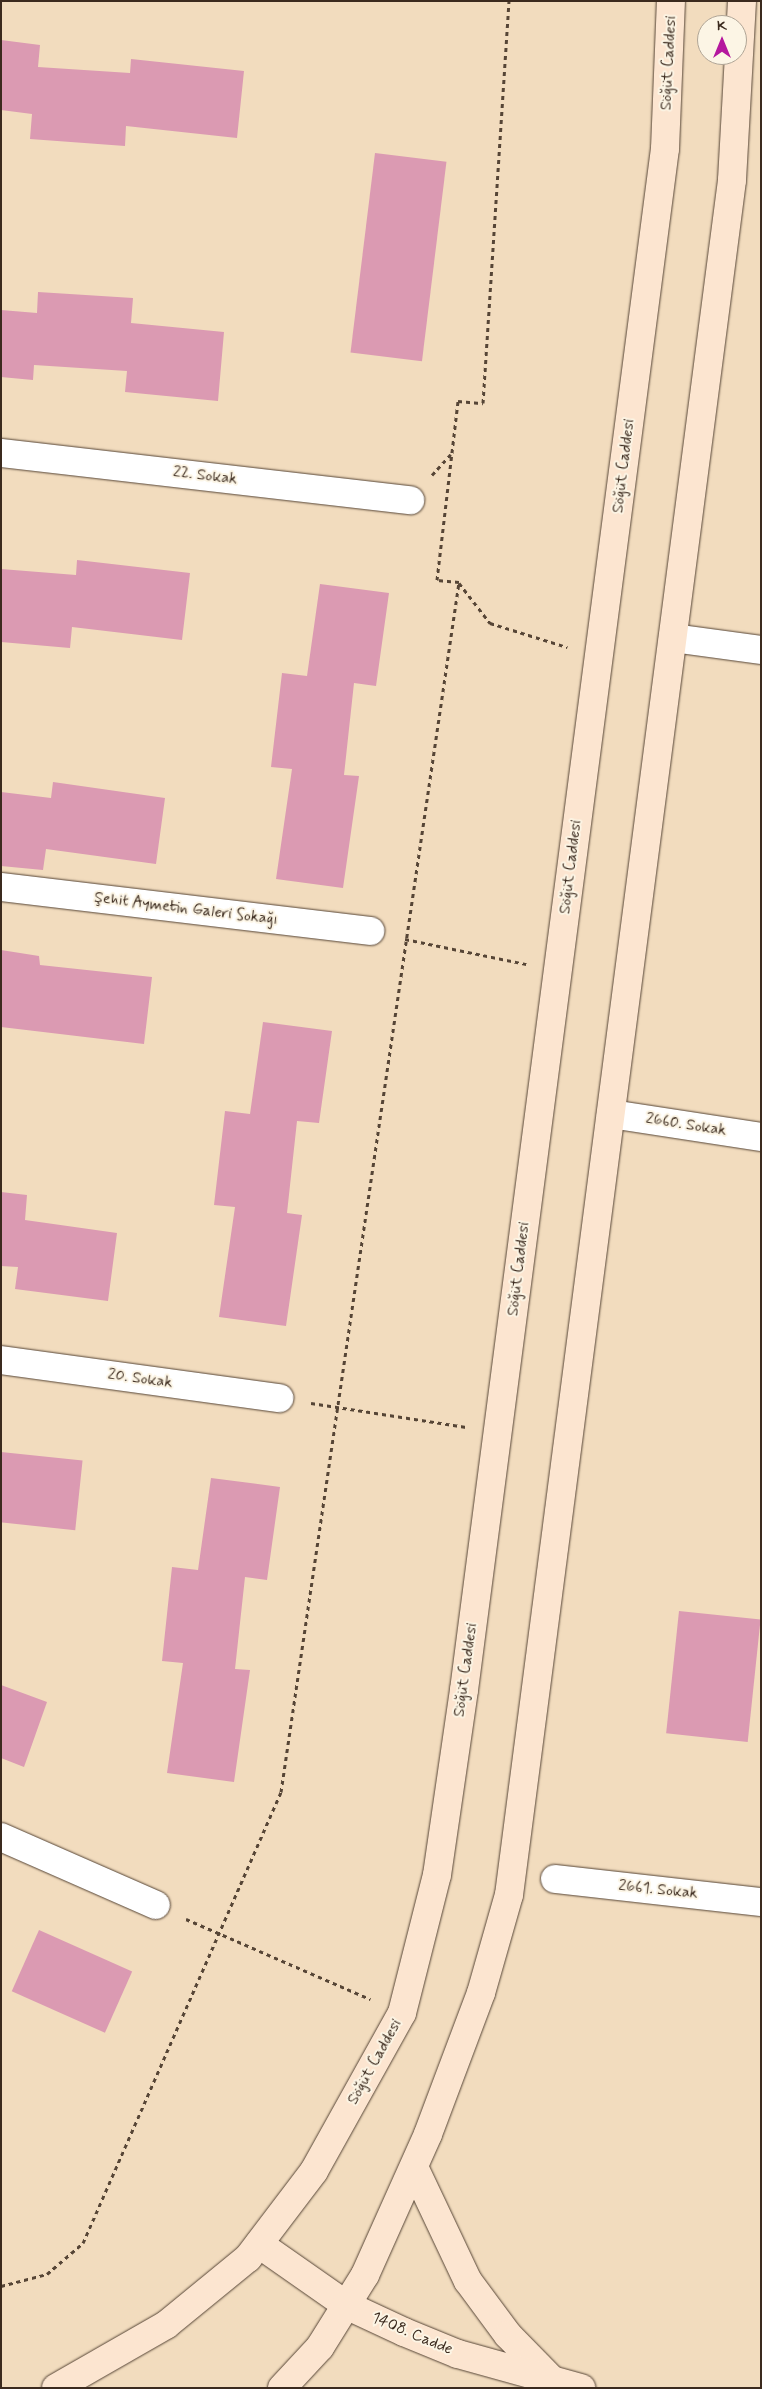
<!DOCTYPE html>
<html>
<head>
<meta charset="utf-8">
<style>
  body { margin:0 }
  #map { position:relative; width:762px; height:2389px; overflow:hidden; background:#f2dcbe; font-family:Mynerve,sans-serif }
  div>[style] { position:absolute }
  .building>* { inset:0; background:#db9ab2; transform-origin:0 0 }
  .path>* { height:3px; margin-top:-1.5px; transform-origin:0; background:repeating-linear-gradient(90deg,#564536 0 4px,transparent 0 8px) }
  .roads { filter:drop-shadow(0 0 1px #564536) drop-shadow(0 0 1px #564536) }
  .street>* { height:28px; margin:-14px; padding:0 14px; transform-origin:14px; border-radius:14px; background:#fff }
  .secondary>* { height:28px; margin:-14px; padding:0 14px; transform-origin:14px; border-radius:14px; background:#fce5d0 }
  span { translate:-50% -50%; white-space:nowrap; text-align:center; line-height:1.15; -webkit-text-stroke:4px #fcf5e5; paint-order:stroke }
  .street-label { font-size:16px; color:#3b2a1e }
  .frame { position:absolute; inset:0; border:2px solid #3b2a1e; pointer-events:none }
  .north { position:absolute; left:697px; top:15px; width:50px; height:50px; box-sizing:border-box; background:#fcf5e5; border:1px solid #afa495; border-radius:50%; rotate:0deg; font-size:14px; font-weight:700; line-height:20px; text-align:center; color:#3b2a1e }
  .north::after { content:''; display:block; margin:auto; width:18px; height:22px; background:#b5179e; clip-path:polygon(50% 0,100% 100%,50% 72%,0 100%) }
</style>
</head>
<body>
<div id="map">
  <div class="building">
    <div style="clip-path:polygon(1px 40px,40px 45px,38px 67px,130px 73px,131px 59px,244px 71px,237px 138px,126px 126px,125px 146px,30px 139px,32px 114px,1px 110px)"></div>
    <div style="left:375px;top:153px;width:72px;height:201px;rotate:7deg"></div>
    <div style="clip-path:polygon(38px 292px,133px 298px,131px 323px,224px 332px,218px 401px,125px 392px,127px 371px,34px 365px,33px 380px,1px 377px,1px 310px,37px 313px)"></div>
    <div style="clip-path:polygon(77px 560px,190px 573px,182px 640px,72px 627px,70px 648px,1px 642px,1px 569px,76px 575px)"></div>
    <div style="clip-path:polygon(320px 584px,389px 593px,376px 686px,354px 683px,344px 775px,359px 776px,343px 888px,276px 879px,292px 769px,271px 767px,282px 673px,307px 676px)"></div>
    <div style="clip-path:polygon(53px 782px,165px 798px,156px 864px,46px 849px,43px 870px,1px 866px,1px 792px,51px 798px)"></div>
    <div style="clip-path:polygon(1px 950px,39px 956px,40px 965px,152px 977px,144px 1044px,1px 1027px)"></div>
    <div style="clip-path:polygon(263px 1022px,332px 1031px,319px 1123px,297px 1121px,287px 1213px,302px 1215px,286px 1326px,219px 1317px,235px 1207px,214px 1205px,225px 1111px,250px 1114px)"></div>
    <div style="clip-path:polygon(1px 1192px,27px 1195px,25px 1220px,117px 1233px,108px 1301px,15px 1289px,18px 1267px,1px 1266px)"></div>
    <div style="left:1px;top:1452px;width:82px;height:70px;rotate:6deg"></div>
    <div style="clip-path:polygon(211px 1478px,280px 1487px,267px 1580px,245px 1577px,235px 1669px,250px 1670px,234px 1782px,167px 1773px,183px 1663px,162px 1661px,172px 1567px,198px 1570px)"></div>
    <div style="left:679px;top:1611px;width:82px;height:123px;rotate:6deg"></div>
    <div style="clip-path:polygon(1px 1685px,47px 1702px,24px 1767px,1px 1758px)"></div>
    <div style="left:39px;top:1930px;width:102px;height:67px;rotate:24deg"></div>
  </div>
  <div class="path">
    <div style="left:432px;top:475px;width:28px;rotate:-48deg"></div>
    <div style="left:459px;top:583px;width:51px;rotate:52.2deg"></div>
    <div style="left:490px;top:623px;width:81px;rotate:17.3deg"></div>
    <div style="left:405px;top:939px;width:124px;rotate:11.7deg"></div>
    <div style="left:311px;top:1403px;width:157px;rotate:8.8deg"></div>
    <div style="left:186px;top:1919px;width:201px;rotate:23.5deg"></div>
    <div style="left:1px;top:2286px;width:48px;rotate:-14.6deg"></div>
    <div style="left:47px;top:2274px;width:48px;rotate:-40.7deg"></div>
    <div style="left:83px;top:2243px;width:493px;rotate:-66.3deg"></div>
    <div style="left:281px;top:1792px;width:1223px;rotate:-81.63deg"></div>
    <div style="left:459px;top:582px;width:22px;rotate:-175deg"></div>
    <div style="left:437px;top:580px;width:180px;rotate:-83.3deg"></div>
    <div style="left:458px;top:401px;width:25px;rotate:5deg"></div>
    <div style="left:483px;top:403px;width:403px;rotate:-86.3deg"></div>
  </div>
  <div class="roads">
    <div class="street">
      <div style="left:1px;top:453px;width:412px;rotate:6.6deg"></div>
      <div style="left:673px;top:638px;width:89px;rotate:7.8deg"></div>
      <div style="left:1px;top:887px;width:372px;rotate:6.8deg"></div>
      <div style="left:611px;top:1114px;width:152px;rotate:8.7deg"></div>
      <div style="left:1px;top:1360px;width:281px;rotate:7.8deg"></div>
      <div style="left:1px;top:1837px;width:169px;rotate:23.7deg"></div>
      <div style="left:555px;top:1879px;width:207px;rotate:6.4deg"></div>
    </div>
    <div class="secondary">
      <div style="left:414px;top:2167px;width:126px;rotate:64.7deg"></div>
      <div style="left:468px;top:2281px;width:67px;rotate:53.5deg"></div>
      <div style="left:508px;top:2335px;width:64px;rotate:45.6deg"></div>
      <div style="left:259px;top:2244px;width:106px;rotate:35deg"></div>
      <div style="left:346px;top:2305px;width:64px;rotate:25deg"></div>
      <div style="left:404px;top:2332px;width:58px;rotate:22.2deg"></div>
      <div style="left:458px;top:2354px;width:128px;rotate:15.5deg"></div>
      <div style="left:56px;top:2388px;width:127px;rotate:-29.8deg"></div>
      <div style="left:166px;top:2325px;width:106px;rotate:-39.3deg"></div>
      <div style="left:248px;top:2258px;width:109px;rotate:-52.8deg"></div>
      <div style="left:314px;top:2171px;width:181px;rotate:-60.9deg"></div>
      <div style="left:402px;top:2013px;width:142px;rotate:-75.8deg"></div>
      <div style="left:437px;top:1875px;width:187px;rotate:-81.7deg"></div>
      <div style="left:464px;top:1690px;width:1554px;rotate:-82.57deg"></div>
      <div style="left:665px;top:149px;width:148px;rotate:-87.7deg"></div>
      <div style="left:282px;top:2388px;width:56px;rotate:-47.2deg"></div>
      <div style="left:320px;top:2347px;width:85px;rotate:-58deg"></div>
      <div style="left:365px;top:2275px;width:154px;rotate:-65.9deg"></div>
      <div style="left:428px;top:2134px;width:151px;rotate:-69.4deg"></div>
      <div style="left:481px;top:1993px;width:102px;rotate:-74.1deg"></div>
      <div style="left:509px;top:1895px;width:1729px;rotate:-82.59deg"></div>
      <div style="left:732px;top:180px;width:179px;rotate:-86.8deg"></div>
    </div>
  </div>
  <div class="street-label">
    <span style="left:669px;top:63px;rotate:-87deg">Söğüt Caddesi</span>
    <span style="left:624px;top:466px;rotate:-83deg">Söğüt Caddesi</span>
    <span style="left:205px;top:476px;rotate:7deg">22. Sokak</span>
    <span style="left:571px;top:867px;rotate:-83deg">Söğüt Caddesi</span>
    <span style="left:186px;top:909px;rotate:7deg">Şehit Aymetin Galeri Sokağı</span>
    <span style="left:686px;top:1125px;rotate:9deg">2660. Sokak</span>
    <span style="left:519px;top:1269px;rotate:-83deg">Söğüt Caddesi</span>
    <span style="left:140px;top:1379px;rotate:8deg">20. Sokak</span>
    <span style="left:466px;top:1670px;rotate:-82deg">Söğüt Caddesi</span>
    <span style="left:658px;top:1890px;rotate:6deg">2661. Sokak</span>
    <span style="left:375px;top:2062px;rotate:-61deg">Söğüt Caddesi</span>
    <span style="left:412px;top:2334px;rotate:23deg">1408. Cadde</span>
  </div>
  <div class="frame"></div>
  <div class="north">K</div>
</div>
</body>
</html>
